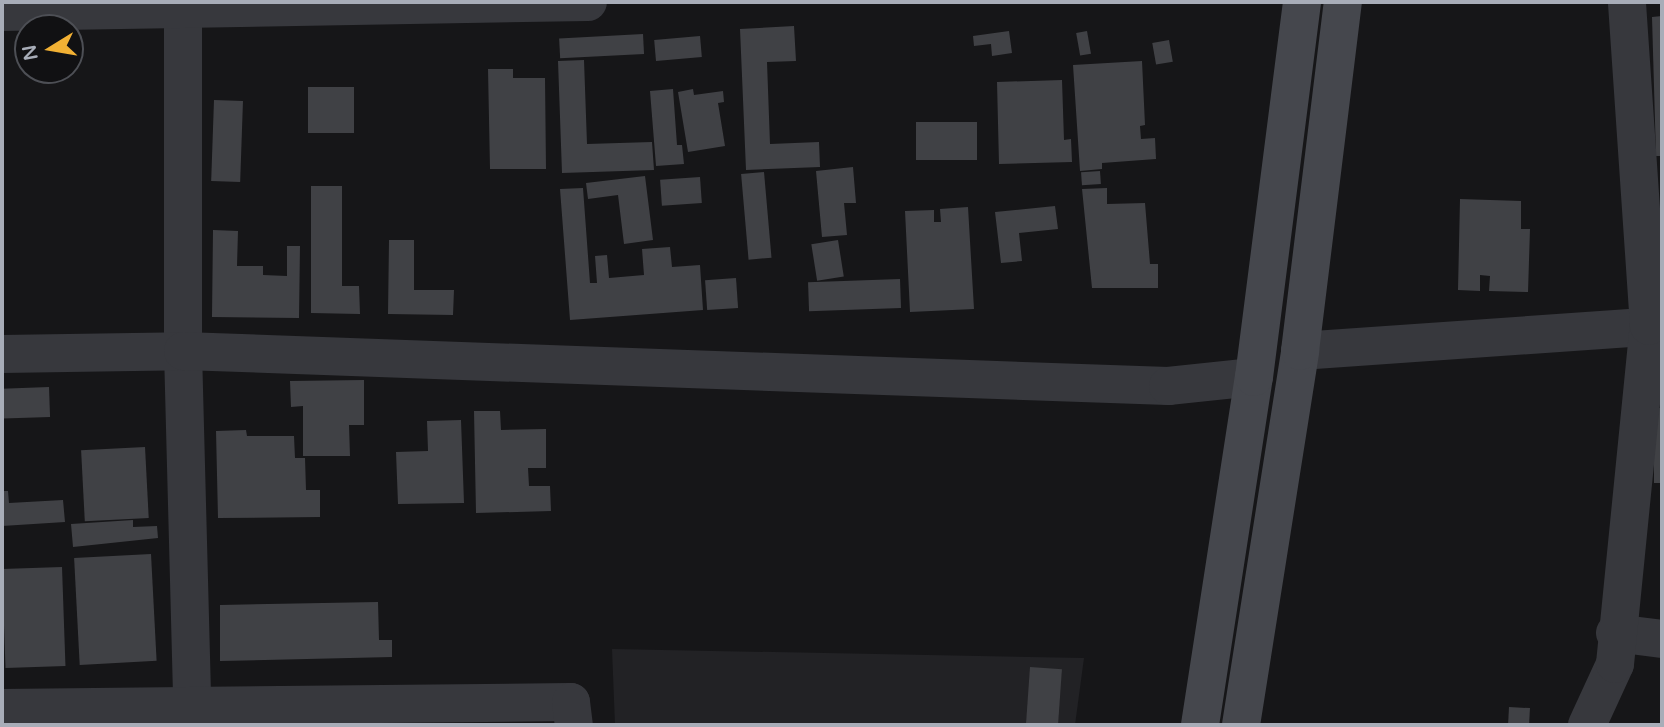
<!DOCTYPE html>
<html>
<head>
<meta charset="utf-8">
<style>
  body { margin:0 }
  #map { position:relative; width:1664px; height:727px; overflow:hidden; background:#161618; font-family:"Varela Round",sans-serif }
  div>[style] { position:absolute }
  .built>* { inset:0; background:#222225 }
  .building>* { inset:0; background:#404145; transform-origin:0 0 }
  .street>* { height:38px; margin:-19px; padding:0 19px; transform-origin:19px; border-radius:19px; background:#37383d }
  .secondary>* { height:38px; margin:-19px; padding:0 19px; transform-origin:19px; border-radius:19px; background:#45474d }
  span { translate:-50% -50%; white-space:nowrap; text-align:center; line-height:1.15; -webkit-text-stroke:7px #111113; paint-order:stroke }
  .frame { position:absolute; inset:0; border:4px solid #a8adb8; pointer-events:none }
  .north { position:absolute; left:14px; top:14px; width:70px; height:70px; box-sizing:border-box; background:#111113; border:2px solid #4d4f55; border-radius:50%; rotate:259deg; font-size:19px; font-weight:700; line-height:28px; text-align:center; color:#a8adb8 }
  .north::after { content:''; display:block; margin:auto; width:24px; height:32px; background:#f2b134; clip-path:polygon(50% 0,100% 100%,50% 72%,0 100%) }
</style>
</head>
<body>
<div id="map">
  <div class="built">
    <div style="clip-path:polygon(612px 649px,1084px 658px,1075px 725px,615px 725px)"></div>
  </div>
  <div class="building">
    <div style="clip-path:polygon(1662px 16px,1662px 156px,1656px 156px,1652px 17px)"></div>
    <div style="clip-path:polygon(794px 26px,796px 61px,767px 62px,770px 144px,819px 142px,820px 167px,746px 170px,740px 29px)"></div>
    <div style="clip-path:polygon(1009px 31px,1012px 53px,992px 56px,991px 44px,974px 46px,973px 36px)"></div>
    <div style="left:1087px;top:31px;width:23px;height:11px;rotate:80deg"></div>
    <div style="left:643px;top:34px;width:20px;height:84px;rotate:87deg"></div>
    <div style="left:700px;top:36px;width:21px;height:46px;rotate:85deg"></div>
    <div style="left:1169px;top:40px;width:22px;height:17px;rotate:80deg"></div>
    <div style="clip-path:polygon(584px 60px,587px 144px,652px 142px,654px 170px,562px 173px,558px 61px)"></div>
    <div style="clip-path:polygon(1142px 61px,1145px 125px,1140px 126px,1141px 139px,1155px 138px,1156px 159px,1102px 163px,1102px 169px,1080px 171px,1073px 65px)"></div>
    <div style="clip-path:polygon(488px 69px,513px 69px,513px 78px,545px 78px,546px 169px,490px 169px)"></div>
    <div style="clip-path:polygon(1062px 80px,1064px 140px,1071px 139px,1072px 162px,999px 164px,997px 82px)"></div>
    <div style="left:308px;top:87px;width:46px;height:46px"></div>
    <div style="clip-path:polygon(673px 89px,677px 145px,682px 145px,684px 164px,656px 166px,650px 91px)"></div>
    <div style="clip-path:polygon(693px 89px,694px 95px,723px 91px,724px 102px,718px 103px,725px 146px,688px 152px,678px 92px)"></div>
    <div style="left:214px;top:100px;width:29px;height:81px;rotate:2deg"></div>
    <div style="left:916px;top:122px;width:61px;height:38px"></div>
    <div style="clip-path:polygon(853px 167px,856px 203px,844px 203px,847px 235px,822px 237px,816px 171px)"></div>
    <div style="left:1100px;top:171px;width:13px;height:19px;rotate:86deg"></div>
    <div style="left:764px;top:172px;width:86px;height:23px;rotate:85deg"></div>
    <div style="clip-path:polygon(645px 176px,653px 240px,624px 244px,618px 195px,588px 199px,586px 183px)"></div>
    <div style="left:700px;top:177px;width:26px;height:40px;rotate:86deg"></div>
    <div style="clip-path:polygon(311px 186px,342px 186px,342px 286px,359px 286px,360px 314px,311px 313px)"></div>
    <div style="clip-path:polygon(583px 188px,590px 283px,597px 283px,595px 256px,607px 255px,609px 278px,644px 275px,642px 249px,670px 247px,672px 267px,700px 265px,703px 310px,570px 320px,560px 189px)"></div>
    <div style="clip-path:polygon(1107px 188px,1107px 204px,1145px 203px,1150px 264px,1158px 264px,1158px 288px,1092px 288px,1082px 189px)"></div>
    <div style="clip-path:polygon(1460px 199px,1521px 201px,1521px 229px,1530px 229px,1528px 292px,1489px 291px,1490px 276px,1480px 275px,1480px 291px,1458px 290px)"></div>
    <div style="clip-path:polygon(1055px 206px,1058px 229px,1019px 233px,1022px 261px,1001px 263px,995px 212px)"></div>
    <div style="clip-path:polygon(968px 207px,974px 309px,910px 312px,905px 211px,934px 210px,934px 222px,941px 222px,940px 209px)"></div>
    <div style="clip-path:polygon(213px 230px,238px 231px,237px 266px,263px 266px,263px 275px,287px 276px,287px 246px,300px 246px,299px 318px,212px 317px)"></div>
    <div style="clip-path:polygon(389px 240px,414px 240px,414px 290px,454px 290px,453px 315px,388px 314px)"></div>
    <div style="left:838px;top:240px;width:37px;height:27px;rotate:81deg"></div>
    <div style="left:736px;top:278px;width:30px;height:31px;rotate:86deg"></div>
    <div style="left:900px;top:279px;width:29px;height:92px;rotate:88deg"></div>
    <div style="clip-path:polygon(364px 380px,364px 425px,349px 425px,350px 456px,303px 456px,303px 406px,291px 407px,290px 381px)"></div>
    <div style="left:49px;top:387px;width:30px;height:47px;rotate:88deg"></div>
    <div style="left:1654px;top:408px;width:8px;height:75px"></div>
    <div style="clip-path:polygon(474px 411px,500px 411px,501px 430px,546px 429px,546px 468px,528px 468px,529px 486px,550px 486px,551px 511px,476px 513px)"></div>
    <div style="clip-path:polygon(461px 420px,464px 503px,398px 504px,396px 452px,428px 451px,427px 421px)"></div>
    <div style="clip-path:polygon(246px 430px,247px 436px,294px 436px,295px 458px,305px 458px,306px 490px,320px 490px,320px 517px,218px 518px,216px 431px)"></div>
    <div style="left:145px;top:447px;width:71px;height:64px;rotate:87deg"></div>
    <div style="clip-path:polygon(2px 491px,8px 491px,9px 503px,63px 500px,65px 522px,2px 526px)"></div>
    <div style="clip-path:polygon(133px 520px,133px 527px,157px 526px,158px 538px,73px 547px,71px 524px)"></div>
    <div style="left:151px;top:554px;width:107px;height:77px;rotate:87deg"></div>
    <div style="left:62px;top:567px;width:99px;height:60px;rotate:88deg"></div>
    <div style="clip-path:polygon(378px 602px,379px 640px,392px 640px,392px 657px,220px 661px,220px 605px)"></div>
    <div style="left:1030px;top:667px;width:32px;height:58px;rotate:4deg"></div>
    <div style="left:1509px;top:707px;width:21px;height:18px;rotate:3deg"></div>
  </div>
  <div class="street">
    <div style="left:183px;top:2px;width:349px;rotate:90deg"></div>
    <div style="left:183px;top:351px;width:374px;rotate:88.5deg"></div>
    <div style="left:2px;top:12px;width:586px;rotate:-0.98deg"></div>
    <div style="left:1300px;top:351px;width:363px;rotate:-4deg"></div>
    <div style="left:2px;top:354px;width:181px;rotate:-0.9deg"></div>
    <div style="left:183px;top:351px;width:986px;rotate:2.04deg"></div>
    <div style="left:1168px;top:386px;width:86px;rotate:-6deg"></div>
    <div style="left:1615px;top:633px;width:47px;rotate:7.3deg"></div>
    <div style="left:2px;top:708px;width:569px;rotate:-0.6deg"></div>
    <div style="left:571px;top:702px;width:23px;rotate:83deg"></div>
    <div style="left:1587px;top:725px;width:67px;rotate:-65.3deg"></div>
    <div style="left:1615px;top:664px;width:340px;rotate:-84.3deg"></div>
    <div style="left:1649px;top:326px;width:325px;rotate:-93.9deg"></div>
  </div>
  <div class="secondary">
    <div style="left:1200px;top:725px;width:352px;rotate:-81.2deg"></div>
    <div style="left:1254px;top:377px;width:378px;rotate:-82.7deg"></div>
    <div style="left:1241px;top:725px;width:379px;rotate:-81deg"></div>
    <div style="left:1300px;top:351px;width:352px;rotate:-83deg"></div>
  </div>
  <div class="frame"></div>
  <div class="north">N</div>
</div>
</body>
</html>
